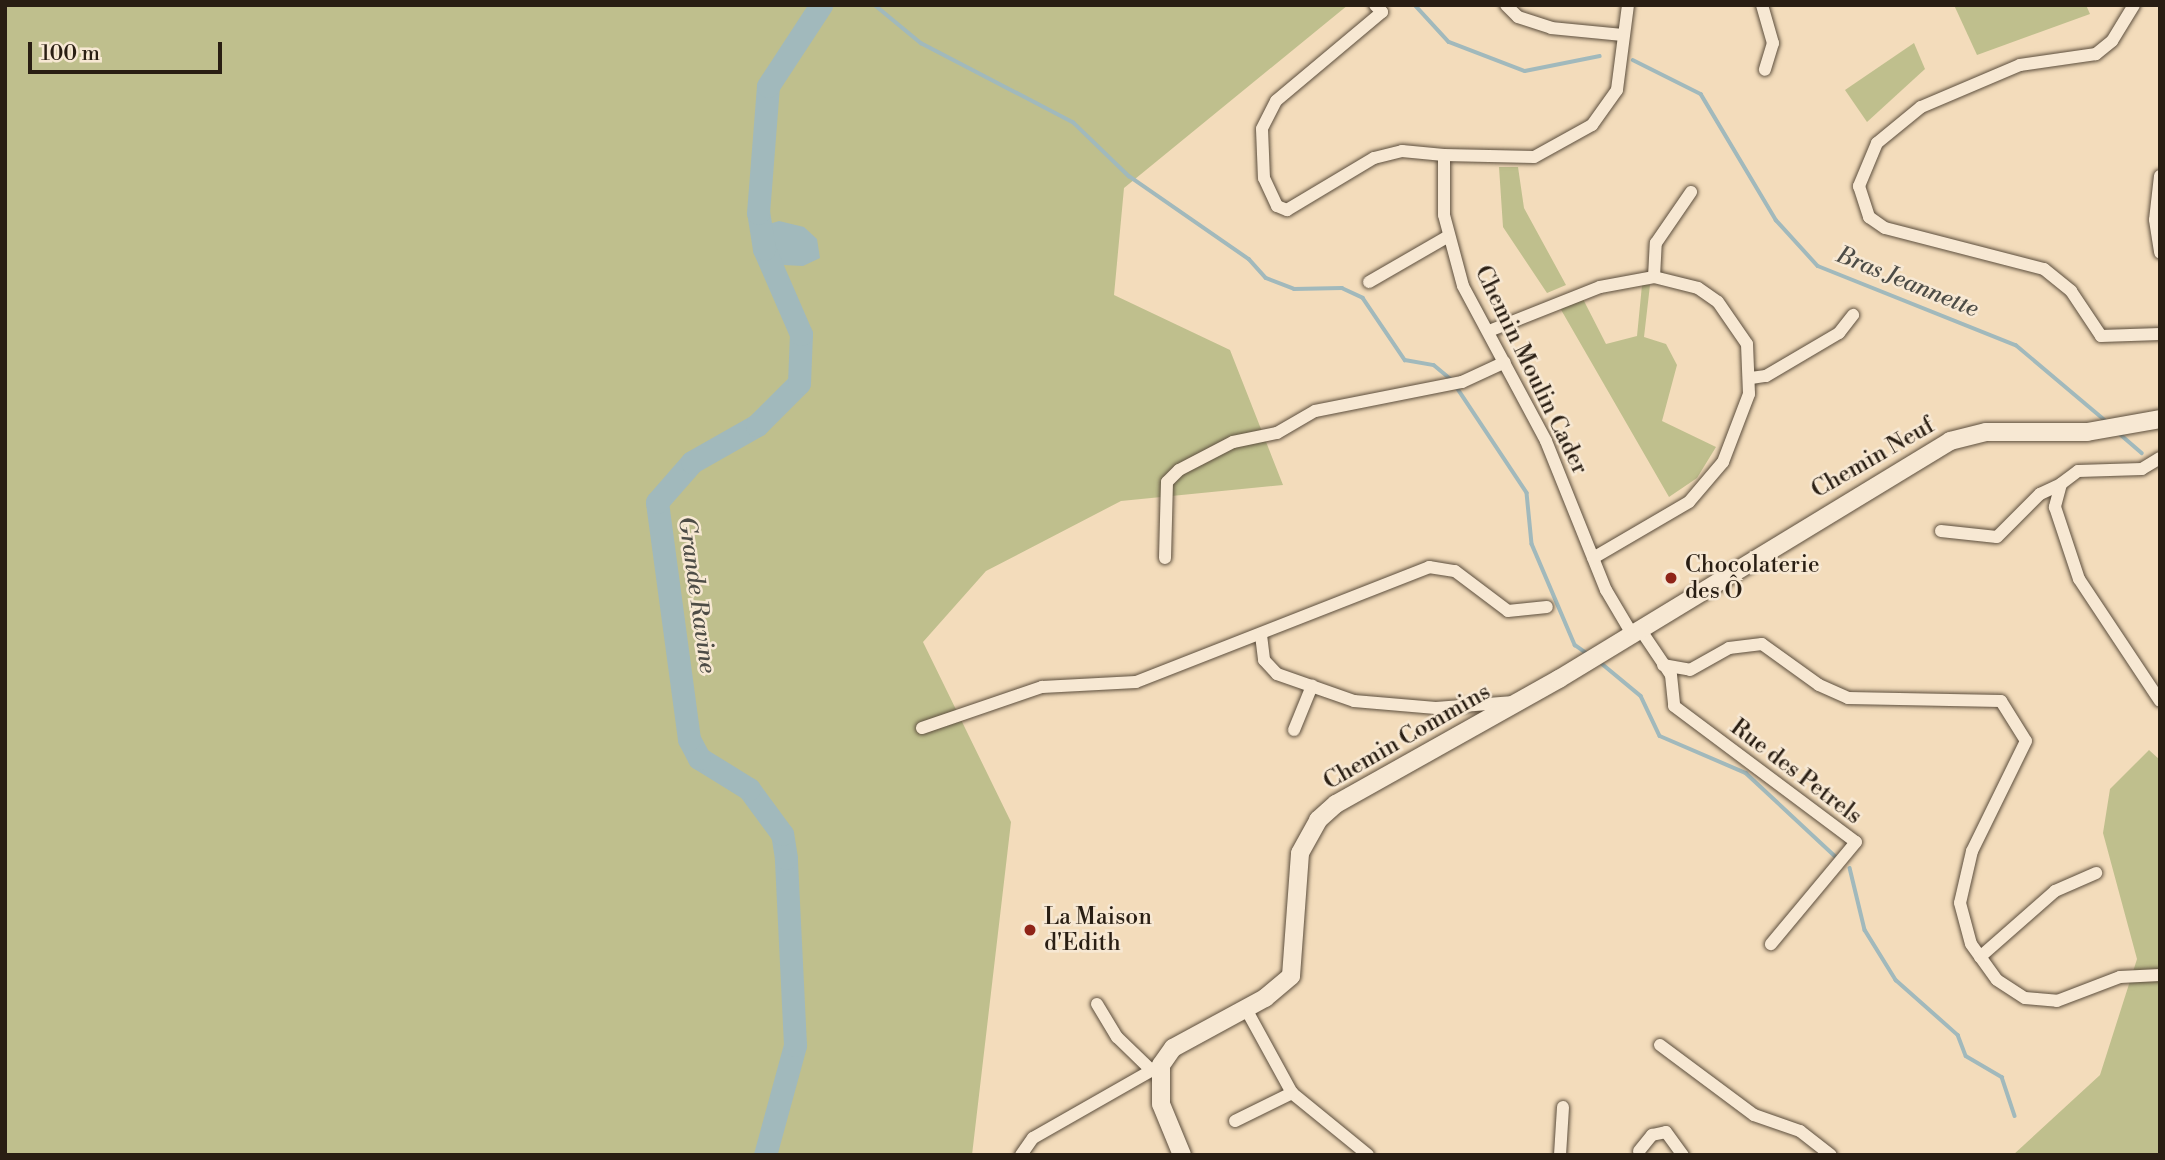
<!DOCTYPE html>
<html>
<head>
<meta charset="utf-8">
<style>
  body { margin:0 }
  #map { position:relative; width:2165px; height:1160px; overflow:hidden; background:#f3dcbb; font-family:"Libre Bodoni",serif }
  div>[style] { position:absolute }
  .green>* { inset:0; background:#bfbf8d }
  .water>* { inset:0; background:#a1b9bc }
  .stream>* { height:3.5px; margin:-1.75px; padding:0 1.75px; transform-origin:1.75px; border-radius:1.75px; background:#a1b9bc }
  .river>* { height:23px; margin:-11.5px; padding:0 11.5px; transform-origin:11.5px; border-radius:11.5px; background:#a1b9bc }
  .roads { filter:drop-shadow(0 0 2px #5c4e3d) drop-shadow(0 0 2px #5c4e3d) }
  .street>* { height:12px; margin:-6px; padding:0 6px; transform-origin:6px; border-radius:6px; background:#f7e8d3 }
  .secondary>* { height:18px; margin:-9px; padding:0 9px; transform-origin:9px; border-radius:9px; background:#f7e8d3 }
  .dots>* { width:19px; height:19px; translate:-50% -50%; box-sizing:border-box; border:4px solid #f7e8d3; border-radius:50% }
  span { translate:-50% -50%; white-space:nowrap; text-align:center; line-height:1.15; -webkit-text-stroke:5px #f7e8d3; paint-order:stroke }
  .street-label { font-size:23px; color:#291e13 }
  .poi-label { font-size:23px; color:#291e13 }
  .left { translate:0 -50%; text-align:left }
  .water-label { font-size:24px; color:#4d4c46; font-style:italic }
  .frame { position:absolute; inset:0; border:7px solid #291e13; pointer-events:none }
  .scale { position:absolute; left:28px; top:42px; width:194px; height:32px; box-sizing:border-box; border:4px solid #291e13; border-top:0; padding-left:9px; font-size:21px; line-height:24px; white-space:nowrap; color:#291e13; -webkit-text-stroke:5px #f7e8d3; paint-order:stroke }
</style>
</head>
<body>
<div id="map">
  <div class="green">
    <div style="clip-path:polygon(5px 5px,1348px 5px,1124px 188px,1114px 295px,1230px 350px,1283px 485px,1121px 501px,986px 571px,923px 642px,1011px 822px,972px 1155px,5px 1155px)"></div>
    <div style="clip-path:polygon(1954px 5px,2086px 5px,2090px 14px,1977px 55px)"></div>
    <div style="clip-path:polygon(1914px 43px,1925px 69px,1867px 122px,1845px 90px)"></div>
    <div style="clip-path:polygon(1499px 167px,1518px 167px,1524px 208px,1566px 285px,1547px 293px,1503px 227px)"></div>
    <div style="clip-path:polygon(1642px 285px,1650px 285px,1644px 337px,1666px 344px,1677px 365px,1662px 421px,1716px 447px,1697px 478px,1669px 497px,1560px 308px,1583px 299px,1606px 344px,1637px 336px)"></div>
    <div style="clip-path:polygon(2149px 750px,2160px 760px,2160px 1155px,2013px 1155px,2100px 1075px,2137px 959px,2103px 833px,2110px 789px)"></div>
  </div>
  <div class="water">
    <div style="clip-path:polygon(779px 221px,804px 227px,817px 239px,820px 258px,803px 266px,783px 265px,758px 246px,752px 229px)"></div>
  </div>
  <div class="stream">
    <div style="left:875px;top:5px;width:60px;rotate:39.6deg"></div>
    <div style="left:921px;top:43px;width:171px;rotate:27.5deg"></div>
    <div style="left:1073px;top:122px;width:78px;rotate:44deg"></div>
    <div style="left:1129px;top:176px;width:146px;rotate:34.7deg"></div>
    <div style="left:1249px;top:259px;width:25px;rotate:48deg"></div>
    <div style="left:1266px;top:278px;width:30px;rotate:21deg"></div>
    <div style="left:1294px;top:289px;width:48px;rotate:-1.2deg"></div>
    <div style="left:1342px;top:288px;width:23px;rotate:25deg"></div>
    <div style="left:1363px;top:298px;width:75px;rotate:55.9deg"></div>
    <div style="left:1405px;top:360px;width:29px;rotate:10deg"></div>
    <div style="left:1434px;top:365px;width:23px;rotate:40deg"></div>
    <div style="left:1415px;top:5px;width:50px;rotate:47.4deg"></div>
    <div style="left:1449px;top:42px;width:81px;rotate:20.9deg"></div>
    <div style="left:1525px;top:71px;width:76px;rotate:-11.3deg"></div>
    <div style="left:1633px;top:60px;width:76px;rotate:26.6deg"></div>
    <div style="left:1701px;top:94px;width:147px;rotate:59.2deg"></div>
    <div style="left:1776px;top:220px;width:62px;rotate:47.6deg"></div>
    <div style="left:1818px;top:266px;width:213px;rotate:21.8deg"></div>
    <div style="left:2016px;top:345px;width:119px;rotate:40.2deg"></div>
    <div style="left:1456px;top:386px;width:128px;rotate:56.4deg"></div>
    <div style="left:1527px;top:493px;width:51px;rotate:84.4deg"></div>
    <div style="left:1532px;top:544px;width:110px;rotate:66.9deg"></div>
    <div style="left:1575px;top:645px;width:16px;rotate:35deg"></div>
    <div style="left:2120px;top:434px;width:29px;rotate:41deg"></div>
    <div style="left:1600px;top:662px;width:53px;rotate:39.7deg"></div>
    <div style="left:1641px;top:696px;width:44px;rotate:64.6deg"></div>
    <div style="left:1660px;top:736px;width:94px;rotate:23.3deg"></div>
    <div style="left:1746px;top:773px;width:122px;rotate:43deg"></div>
    <div style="left:1850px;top:868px;width:64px;rotate:76.4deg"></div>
    <div style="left:1865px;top:930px;width:59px;rotate:58.2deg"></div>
    <div style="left:1896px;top:980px;width:83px;rotate:41.6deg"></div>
    <div style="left:1958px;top:1035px;width:22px;rotate:69deg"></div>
    <div style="left:1966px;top:1056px;width:42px;rotate:30.3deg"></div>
    <div style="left:2002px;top:1077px;width:41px;rotate:71.6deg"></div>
  </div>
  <div class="river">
    <div style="left:765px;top:1155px;width:114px;rotate:-74.7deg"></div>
    <div style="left:795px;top:1045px;width:187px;rotate:-92.8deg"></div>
    <div style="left:786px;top:858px;width:24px;rotate:-99deg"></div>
    <div style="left:782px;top:834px;width:56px;rotate:-126.3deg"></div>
    <div style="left:749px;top:789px;width:59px;rotate:-148.2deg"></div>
    <div style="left:699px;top:758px;width:21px;rotate:-118deg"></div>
    <div style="left:689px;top:739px;width:239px;rotate:-97.7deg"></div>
    <div style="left:657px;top:502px;width:53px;rotate:-48.8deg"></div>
    <div style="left:692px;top:462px;width:75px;rotate:-29.6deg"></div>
    <div style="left:757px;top:425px;width:59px;rotate:-45deg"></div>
    <div style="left:799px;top:383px;width:49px;rotate:-87.7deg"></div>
    <div style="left:801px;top:334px;width:93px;rotate:-113.5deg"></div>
    <div style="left:764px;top:249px;width:36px;rotate:-99deg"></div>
    <div style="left:758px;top:213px;width:127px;rotate:-85.5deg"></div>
    <div style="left:768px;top:86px;width:97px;rotate:-56.8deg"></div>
  </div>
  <div class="roads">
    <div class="street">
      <div style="left:1375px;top:5px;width:10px;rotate:45deg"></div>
      <div style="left:1382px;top:12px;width:138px;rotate:140deg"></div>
      <div style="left:1276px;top:101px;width:31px;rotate:117deg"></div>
      <div style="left:1262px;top:129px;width:49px;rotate:87.7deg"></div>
      <div style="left:1264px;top:178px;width:31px;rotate:65deg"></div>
      <div style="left:1277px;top:206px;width:11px;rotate:22deg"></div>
      <div style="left:1287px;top:210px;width:101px;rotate:-30.9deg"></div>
      <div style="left:1374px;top:158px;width:29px;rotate:-14deg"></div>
      <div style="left:1402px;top:151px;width:42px;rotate:5.4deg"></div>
      <div style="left:1506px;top:5px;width:17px;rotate:45deg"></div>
      <div style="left:1518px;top:17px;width:35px;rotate:18deg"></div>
      <div style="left:1551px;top:28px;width:72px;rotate:5.6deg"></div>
      <div style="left:1628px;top:5px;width:86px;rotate:97.4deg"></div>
      <div style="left:1617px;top:90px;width:43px;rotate:125.5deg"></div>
      <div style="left:1592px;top:125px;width:66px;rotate:151.1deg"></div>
      <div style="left:1534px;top:157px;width:90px;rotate:-178.7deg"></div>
      <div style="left:1444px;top:155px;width:60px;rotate:90deg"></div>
      <div style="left:1444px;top:215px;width:73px;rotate:75deg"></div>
      <div style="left:1463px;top:286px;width:176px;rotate:61.8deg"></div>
      <div style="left:1546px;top:441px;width:161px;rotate:68.1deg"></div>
      <div style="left:1606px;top:590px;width:51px;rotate:59.4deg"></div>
      <div style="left:1762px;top:5px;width:40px;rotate:74deg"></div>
      <div style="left:1773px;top:43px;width:28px;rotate:107deg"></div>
      <div style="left:2134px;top:5px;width:42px;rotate:121.4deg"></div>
      <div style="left:2112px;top:41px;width:21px;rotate:141deg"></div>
      <div style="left:2096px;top:54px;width:77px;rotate:171.8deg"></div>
      <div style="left:2020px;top:65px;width:108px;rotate:157deg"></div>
      <div style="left:1921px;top:107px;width:57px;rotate:140.7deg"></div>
      <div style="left:1877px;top:143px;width:47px;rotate:112.7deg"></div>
      <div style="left:1859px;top:186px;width:33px;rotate:72deg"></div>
      <div style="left:1869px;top:217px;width:19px;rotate:35deg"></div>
      <div style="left:1885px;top:228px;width:164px;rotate:14.5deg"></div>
      <div style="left:2044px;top:269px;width:35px;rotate:39deg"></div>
      <div style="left:2071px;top:291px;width:54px;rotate:56.3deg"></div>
      <div style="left:2101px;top:336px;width:59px;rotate:-1.9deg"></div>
      <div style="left:2160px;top:176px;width:44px;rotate:96.5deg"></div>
      <div style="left:2155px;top:220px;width:33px;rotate:81deg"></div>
      <div style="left:1654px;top:277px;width:34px;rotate:-87deg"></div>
      <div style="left:1656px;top:243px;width:62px;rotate:-55.5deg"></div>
      <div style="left:1369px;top:282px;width:90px;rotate:-30deg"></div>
      <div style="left:1489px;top:331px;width:119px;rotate:-21.6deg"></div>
      <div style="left:1600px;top:287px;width:55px;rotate:-10.5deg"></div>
      <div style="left:1654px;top:277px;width:45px;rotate:14deg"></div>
      <div style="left:1698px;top:288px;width:24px;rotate:35deg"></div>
      <div style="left:1718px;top:302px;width:51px;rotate:55.4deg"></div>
      <div style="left:1747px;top:344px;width:50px;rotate:87.7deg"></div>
      <div style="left:1749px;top:394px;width:73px;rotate:110.9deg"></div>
      <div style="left:1723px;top:462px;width:52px;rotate:130.4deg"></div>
      <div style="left:1689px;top:502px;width:111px;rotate:149.7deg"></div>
      <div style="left:1751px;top:378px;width:15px;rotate:-8deg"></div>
      <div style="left:1766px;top:376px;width:85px;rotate:-30.5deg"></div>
      <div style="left:1839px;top:333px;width:23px;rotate:-52deg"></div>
      <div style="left:2160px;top:458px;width:21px;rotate:149deg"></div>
      <div style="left:2142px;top:469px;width:64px;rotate:178.2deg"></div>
      <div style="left:2078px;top:471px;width:21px;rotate:143deg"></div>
      <div style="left:2061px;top:484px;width:24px;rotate:105deg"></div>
      <div style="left:2055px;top:507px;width:76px;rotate:71.6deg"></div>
      <div style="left:2079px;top:579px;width:146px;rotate:56.4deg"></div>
      <div style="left:1941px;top:531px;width:56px;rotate:6.1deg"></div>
      <div style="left:1997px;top:537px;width:61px;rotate:-45deg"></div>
      <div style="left:2040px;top:494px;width:23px;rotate:-25deg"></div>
      <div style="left:1165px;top:558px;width:76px;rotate:-88.5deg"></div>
      <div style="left:1167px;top:482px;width:17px;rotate:-45deg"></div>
      <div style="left:1179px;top:470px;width:61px;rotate:-27.4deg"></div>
      <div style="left:1233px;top:442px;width:45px;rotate:-11.6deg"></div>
      <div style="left:1277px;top:433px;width:44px;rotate:-30.1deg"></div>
      <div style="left:1315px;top:411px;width:150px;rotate:-11.2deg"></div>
      <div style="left:1462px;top:382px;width:47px;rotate:-24.9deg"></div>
      <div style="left:1640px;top:629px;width:55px;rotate:56deg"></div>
      <div style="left:1671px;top:675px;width:31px;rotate:84deg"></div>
      <div style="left:1674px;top:706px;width:227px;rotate:36.8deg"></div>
      <div style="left:1856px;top:842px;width:133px;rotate:129.8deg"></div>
      <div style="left:1261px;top:635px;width:25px;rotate:83deg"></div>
      <div style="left:1264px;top:660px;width:19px;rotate:47deg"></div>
      <div style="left:1277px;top:674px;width:82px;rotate:19.3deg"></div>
      <div style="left:1354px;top:701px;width:82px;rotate:4.9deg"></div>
      <div style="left:1436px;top:708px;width:78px;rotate:-4.4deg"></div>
      <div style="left:1663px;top:665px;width:27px;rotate:10deg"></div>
      <div style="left:1690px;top:670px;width:45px;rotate:-29.4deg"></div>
      <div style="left:1729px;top:648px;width:33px;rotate:-7deg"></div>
      <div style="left:1762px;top:644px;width:70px;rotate:35.7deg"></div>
      <div style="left:1819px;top:685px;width:32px;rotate:24deg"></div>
      <div style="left:1848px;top:698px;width:153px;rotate:1.1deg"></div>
      <div style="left:2001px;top:701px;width:47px;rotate:58deg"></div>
      <div style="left:2026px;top:741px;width:123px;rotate:116.1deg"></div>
      <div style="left:1972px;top:851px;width:53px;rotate:103deg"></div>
      <div style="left:1960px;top:903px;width:42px;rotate:75deg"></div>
      <div style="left:1971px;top:944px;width:44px;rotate:54.2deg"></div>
      <div style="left:1997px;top:980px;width:33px;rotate:33deg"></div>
      <div style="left:2025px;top:998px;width:32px;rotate:5deg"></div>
      <div style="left:2057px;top:1001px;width:67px;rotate:-20.9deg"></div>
      <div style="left:2120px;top:977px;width:40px;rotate:-2.9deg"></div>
      <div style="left:922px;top:728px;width:127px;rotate:-18.9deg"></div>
      <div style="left:1042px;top:687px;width:94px;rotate:-3deg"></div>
      <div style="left:1136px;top:682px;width:315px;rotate:-21.4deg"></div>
      <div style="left:1429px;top:567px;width:26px;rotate:9deg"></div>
      <div style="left:1455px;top:571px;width:66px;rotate:37deg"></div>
      <div style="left:1508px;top:611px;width:39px;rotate:-6deg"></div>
      <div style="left:1294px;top:730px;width:48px;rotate:-67.8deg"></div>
      <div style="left:1980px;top:957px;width:100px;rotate:-41.3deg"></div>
      <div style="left:2055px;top:891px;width:45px;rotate:-23.7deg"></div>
      <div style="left:1097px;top:1004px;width:39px;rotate:59deg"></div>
      <div style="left:1117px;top:1037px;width:43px;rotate:44.1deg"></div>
      <div style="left:1246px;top:1009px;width:96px;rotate:61.3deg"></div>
      <div style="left:1292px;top:1093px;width:98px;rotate:39.2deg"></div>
      <div style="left:1660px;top:1045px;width:117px;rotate:36.7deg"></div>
      <div style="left:1754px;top:1115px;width:49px;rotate:19.2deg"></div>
      <div style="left:1800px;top:1131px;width:39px;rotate:38deg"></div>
      <div style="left:1235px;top:1121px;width:64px;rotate:-26.2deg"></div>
      <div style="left:1639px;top:1151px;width:21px;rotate:-51deg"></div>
      <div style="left:1652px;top:1135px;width:14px;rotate:-12deg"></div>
      <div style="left:1666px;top:1132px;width:29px;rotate:54deg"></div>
      <div style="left:1021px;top:1155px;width:21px;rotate:-55deg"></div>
      <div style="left:1033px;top:1138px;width:147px;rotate:-29.7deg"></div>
      <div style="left:1560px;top:1155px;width:48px;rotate:-86.4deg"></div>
    </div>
    <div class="secondary">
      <div style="left:1182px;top:1155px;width:55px;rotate:-112.4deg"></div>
      <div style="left:1161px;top:1104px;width:39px;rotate:-90deg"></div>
      <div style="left:1161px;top:1065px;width:21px;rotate:-55deg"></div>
      <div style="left:1173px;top:1048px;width:105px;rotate:-28.5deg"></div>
      <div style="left:1265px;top:998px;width:34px;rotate:-40deg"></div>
      <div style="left:1291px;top:976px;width:123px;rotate:-85.8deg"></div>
      <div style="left:1300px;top:853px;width:38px;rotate:-61deg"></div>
      <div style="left:1318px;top:820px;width:24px;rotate:-42deg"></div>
      <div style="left:1336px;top:804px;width:256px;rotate:-29.3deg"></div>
      <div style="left:1559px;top:679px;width:458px;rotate:-31.3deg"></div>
      <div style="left:1950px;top:441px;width:37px;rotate:-14deg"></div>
      <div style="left:1986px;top:432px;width:101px"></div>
      <div style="left:2087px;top:432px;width:74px;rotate:-10.1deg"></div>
    </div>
  </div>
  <div class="dots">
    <div style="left:1671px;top:578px;background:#8f2418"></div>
    <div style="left:1030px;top:930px;background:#8f2418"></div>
  </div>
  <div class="street-label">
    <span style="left:1531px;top:370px;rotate:64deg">Chemin Moulin Cader</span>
    <span style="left:1873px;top:458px;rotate:-30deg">Chemin Neuf</span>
    <span style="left:1407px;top:737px;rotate:-30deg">Chemin Commins</span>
    <span style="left:1796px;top:772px;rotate:37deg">Rue des Petrels</span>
  </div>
  <div class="poi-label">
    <span class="left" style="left:1685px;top:578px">Chocolaterie<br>des Ô</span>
    <span class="left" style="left:1044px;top:930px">La Maison<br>d'Edith</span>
  </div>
  <div class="water-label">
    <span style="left:1907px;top:283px;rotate:22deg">Bras Jeannette</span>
    <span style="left:696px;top:595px;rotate:82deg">Grande Ravine</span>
  </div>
  <div class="frame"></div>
  <div class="scale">100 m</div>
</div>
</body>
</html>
